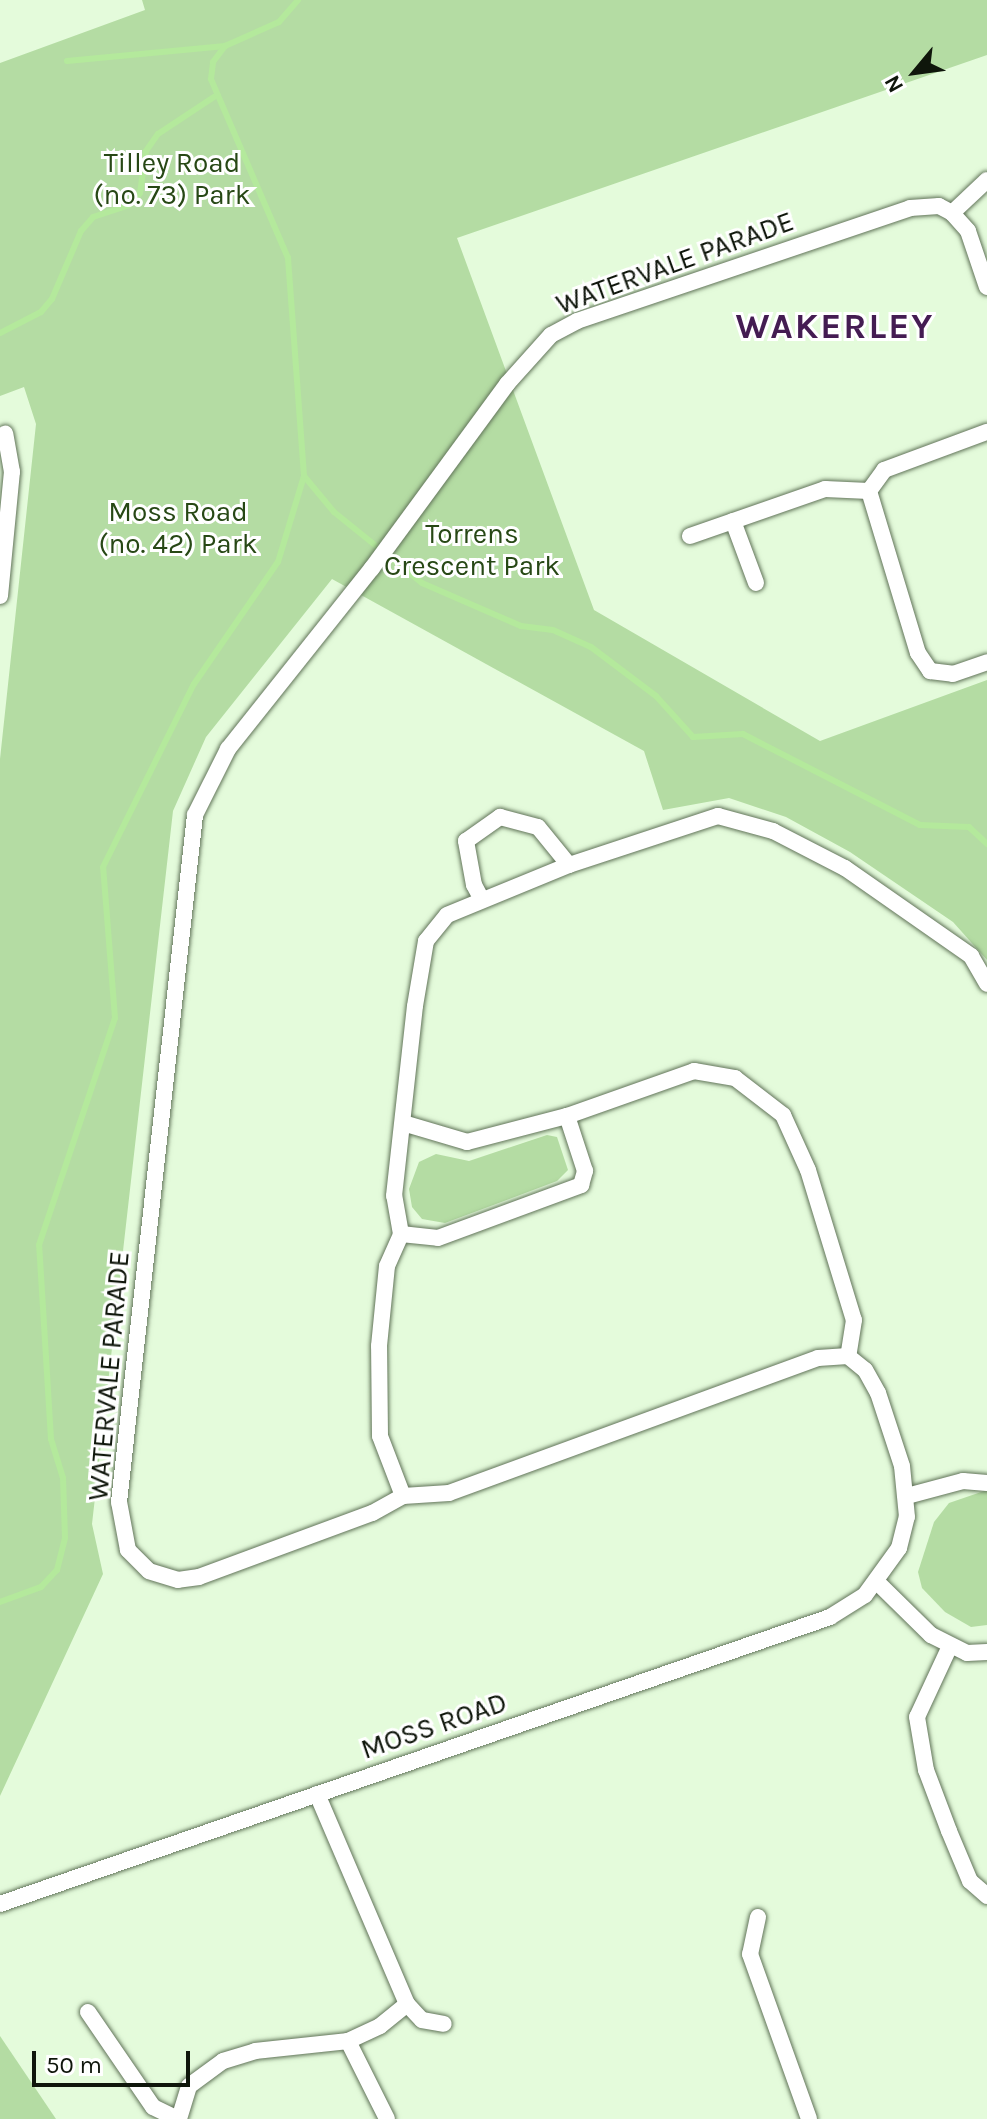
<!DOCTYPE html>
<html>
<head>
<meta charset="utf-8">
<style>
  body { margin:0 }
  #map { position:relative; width:987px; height:2119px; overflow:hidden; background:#e4fbdb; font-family:Karla,sans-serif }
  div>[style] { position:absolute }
  .green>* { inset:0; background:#b4dca3 }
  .stream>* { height:6px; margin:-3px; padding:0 3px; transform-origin:3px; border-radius:3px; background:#b4e99c }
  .roads { filter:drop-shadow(0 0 2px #617459) drop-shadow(0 0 2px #617459) }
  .street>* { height:16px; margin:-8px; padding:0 8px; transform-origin:8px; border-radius:8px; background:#fff }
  span { translate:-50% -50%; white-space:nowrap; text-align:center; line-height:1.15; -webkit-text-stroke:6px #fff; paint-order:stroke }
  .park-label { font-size:28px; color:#274815 }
  .street-label { font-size:28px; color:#0f160b }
  .district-label { font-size:36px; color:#441c52; font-weight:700; letter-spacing:2px }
  .north { position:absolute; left:875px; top:32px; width:80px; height:80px; -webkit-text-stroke:6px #fff; paint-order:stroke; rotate:241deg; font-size:22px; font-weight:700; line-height:32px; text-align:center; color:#0f160b }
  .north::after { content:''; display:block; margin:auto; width:28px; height:36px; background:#0f160b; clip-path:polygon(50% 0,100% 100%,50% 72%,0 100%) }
  .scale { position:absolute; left:32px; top:2051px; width:158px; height:36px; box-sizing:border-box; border:4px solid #0f160b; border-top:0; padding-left:10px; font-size:24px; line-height:28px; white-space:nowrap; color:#0f160b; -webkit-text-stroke:6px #fff; paint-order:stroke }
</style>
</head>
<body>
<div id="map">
  <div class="green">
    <div style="clip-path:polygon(142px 0,987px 0,987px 55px,457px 238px,594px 610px,820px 741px,987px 680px,987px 960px,953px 922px,850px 852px,786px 817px,729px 798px,663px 810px,644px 751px,332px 579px,206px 737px,173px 811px,92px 1524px,103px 1574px,0 1796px,0 759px,36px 424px,24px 387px,0 396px,0 63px,145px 10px)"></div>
    <div style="clip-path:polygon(547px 1135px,557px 1137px,568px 1170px,557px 1181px,445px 1223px,422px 1219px,412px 1207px,409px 1189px,419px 1162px,436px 1154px,469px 1161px)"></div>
    <div style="clip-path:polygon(987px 1490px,987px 1625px,971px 1627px,945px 1612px,922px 1588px,918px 1572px,934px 1522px,949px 1503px)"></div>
    <div style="clip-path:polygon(0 2036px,56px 2119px,0 2119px)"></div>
  </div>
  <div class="stream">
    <div style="left:67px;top:61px;width:159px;rotate:-5.4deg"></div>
    <div style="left:0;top:333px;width:46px;rotate:-27.1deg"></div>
    <div style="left:41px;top:312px;width:17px;rotate:-50deg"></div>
    <div style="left:52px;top:299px;width:74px;rotate:-66.9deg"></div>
    <div style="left:81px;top:231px;width:18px;rotate:-49deg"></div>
    <div style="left:93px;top:217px;width:38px;rotate:-18deg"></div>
    <div style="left:129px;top:205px;width:16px;rotate:-47deg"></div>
    <div style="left:140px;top:193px;width:42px;rotate:-81.9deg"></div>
    <div style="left:146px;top:151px;width:21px;rotate:-55deg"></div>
    <div style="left:158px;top:134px;width:67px;rotate:-33.5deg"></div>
    <div style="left:304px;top:476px;width:47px;rotate:50.2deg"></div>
    <div style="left:334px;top:512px;width:113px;rotate:38.9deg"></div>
    <div style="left:422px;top:583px;width:108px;rotate:23.5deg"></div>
    <div style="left:521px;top:626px;width:32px;rotate:7deg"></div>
    <div style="left:553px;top:630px;width:42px;rotate:24.1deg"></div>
    <div style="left:591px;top:647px;width:81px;rotate:37deg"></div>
    <div style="left:656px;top:696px;width:55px;rotate:47.9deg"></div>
    <div style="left:693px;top:737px;width:50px;rotate:-3.4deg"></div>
    <div style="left:743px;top:734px;width:199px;rotate:27.2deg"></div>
    <div style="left:920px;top:825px;width:49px;rotate:2.3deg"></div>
    <div style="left:969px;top:827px;width:25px;rotate:43deg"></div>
    <div style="left:0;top:1602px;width:44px;rotate:-20.1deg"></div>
    <div style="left:41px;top:1587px;width:23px;rotate:-47deg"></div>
    <div style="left:57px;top:1570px;width:33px;rotate:-76deg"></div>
    <div style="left:65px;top:1538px;width:60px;rotate:-91.9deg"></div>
    <div style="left:63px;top:1478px;width:41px;rotate:-107.1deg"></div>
    <div style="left:51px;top:1439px;width:194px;rotate:-93.5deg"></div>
    <div style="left:39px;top:1245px;width:239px;rotate:-71.5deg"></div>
    <div style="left:115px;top:1018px;width:151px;rotate:-94.5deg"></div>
    <div style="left:103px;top:867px;width:204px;rotate:-63.6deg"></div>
    <div style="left:194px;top:684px;width:148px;rotate:-55.5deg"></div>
    <div style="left:278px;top:562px;width:90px;rotate:-73.2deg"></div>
    <div style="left:304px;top:476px;width:219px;rotate:-94.2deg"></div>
    <div style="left:288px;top:258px;width:195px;rotate:-113.3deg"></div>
    <div style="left:211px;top:79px;width:17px;rotate:-83deg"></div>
    <div style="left:213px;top:62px;width:20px;rotate:-53deg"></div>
    <div style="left:225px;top:46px;width:59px;rotate:-24deg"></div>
    <div style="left:279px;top:22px;width:29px;rotate:-49deg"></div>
  </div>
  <div class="roads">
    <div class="street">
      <div style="left:952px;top:213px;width:24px;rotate:48deg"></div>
      <div style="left:968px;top:231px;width:59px;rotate:71.3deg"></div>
      <div style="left:869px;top:491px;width:26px;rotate:-54deg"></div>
      <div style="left:884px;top:470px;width:110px;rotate:-20.3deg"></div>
      <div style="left:733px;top:521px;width:66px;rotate:69.6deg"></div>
      <div style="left:690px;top:536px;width:143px;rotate:-19.2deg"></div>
      <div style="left:825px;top:489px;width:44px;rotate:2.6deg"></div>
      <div style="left:869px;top:491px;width:169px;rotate:73.2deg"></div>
      <div style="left:918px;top:653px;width:22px;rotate:56deg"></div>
      <div style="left:930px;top:671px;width:23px;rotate:7deg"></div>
      <div style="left:953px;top:674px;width:36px;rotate:-19deg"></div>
      <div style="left:0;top:596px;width:125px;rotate:-84.5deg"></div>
      <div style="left:12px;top:472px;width:39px;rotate:-100deg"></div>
      <div style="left:481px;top:898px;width:15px;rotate:-118deg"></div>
      <div style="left:474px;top:885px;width:45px;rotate:-100.3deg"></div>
      <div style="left:466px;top:841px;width:42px;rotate:-35.2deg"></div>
      <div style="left:500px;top:817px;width:39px;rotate:15deg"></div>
      <div style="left:538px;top:827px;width:49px;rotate:50.8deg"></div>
      <div style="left:403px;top:1123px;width:67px;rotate:16.5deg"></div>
      <div style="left:467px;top:1142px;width:103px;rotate:-14.6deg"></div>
      <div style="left:567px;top:1116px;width:135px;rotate:-19.5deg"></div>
      <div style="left:694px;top:1071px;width:42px;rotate:9.7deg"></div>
      <div style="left:735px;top:1078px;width:61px;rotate:37.6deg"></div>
      <div style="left:783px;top:1115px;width:60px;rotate:65.6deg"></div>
      <div style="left:808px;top:1170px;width:157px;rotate:73deg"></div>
      <div style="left:854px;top:1320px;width:36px;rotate:99deg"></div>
      <div style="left:401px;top:1234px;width:37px;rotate:6deg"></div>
      <div style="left:438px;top:1238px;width:153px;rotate:-20.3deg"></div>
      <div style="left:581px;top:1185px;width:15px;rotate:-74deg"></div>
      <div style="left:585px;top:1171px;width:58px;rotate:-108.1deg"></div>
      <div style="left:403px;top:1496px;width:64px;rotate:-111deg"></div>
      <div style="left:380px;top:1436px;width:90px;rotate:-90.6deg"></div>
      <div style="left:379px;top:1346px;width:80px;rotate:-84.3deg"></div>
      <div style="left:387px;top:1266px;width:35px;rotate:-66deg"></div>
      <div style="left:401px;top:1234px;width:39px;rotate:-100deg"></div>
      <div style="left:394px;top:1196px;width:191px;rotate:-83.7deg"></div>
      <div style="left:415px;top:1006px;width:66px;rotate:-80.4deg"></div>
      <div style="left:426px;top:941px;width:33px;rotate:-51deg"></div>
      <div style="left:447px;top:915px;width:132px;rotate:-22.3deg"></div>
      <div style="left:569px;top:865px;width:157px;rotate:-18.2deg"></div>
      <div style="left:718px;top:816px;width:57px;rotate:15.3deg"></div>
      <div style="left:773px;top:831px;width:81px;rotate:27.2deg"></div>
      <div style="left:845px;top:868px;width:154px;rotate:34.9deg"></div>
      <div style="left:971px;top:956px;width:32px;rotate:60deg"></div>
      <div style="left:907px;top:1496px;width:58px;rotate:-15deg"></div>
      <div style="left:963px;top:1481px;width:24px;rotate:5deg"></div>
      <div style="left:877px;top:1582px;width:76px;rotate:44.5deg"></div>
      <div style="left:931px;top:1635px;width:40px;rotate:26.6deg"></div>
      <div style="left:967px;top:1653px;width:20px;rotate:-3deg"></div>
      <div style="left:950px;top:1646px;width:78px;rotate:114.9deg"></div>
      <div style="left:917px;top:1717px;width:54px;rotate:80.4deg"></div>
      <div style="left:926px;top:1770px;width:65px;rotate:69.3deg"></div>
      <div style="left:949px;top:1831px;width:54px;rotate:67.2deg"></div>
      <div style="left:970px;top:1881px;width:23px;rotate:41deg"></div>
      <div style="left:317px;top:1794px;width:228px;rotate:66.8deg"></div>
      <div style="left:407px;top:2004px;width:22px;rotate:47deg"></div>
      <div style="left:422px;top:2020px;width:22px;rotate:10deg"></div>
      <div style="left:0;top:1904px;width:878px;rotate:-19.07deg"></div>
      <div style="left:830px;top:1617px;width:41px;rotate:-32.2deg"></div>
      <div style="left:865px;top:1595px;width:58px;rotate:-54.1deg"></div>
      <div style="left:899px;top:1548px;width:32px;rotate:-76deg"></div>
      <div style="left:907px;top:1517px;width:51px;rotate:-95.6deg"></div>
      <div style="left:902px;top:1466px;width:77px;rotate:-108.2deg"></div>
      <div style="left:878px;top:1393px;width:26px;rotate:-119deg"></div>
      <div style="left:865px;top:1370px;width:22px;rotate:-141deg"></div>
      <div style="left:848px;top:1356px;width:30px;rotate:176deg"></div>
      <div style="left:818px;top:1358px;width:393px;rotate:159.9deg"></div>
      <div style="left:449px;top:1493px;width:46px;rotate:176.3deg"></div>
      <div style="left:403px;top:1496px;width:35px;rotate:151deg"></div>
      <div style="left:372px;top:1513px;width:184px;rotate:159.7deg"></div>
      <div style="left:199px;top:1577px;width:21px;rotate:172deg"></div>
      <div style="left:178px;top:1580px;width:30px;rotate:-163deg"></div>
      <div style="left:149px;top:1571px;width:30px;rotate:-135deg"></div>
      <div style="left:128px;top:1550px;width:49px;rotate:-100.6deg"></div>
      <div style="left:119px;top:1502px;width:691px;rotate:-83.69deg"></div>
      <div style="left:195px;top:815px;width:74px;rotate:-63.4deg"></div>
      <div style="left:228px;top:749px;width:231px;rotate:-51.5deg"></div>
      <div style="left:372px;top:568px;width:228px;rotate:-53.7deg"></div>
      <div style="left:507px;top:384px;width:66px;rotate:-48.1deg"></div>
      <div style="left:551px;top:335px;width:30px;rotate:-28deg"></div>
      <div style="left:577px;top:321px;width:352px;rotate:-18.7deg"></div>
      <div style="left:910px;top:208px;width:29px;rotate:-4deg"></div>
      <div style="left:939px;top:206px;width:15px;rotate:28deg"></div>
      <div style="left:952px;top:213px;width:48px;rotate:-43.3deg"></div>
      <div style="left:758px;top:1917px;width:38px;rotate:102deg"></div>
      <div style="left:750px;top:1954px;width:175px;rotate:70.3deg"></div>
      <div style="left:88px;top:2012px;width:115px;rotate:55.6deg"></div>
      <div style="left:153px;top:2107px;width:28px;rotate:26deg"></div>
      <div style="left:348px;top:2041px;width:87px;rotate:63.4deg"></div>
      <div style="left:179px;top:2119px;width:34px;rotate:-73deg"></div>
      <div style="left:189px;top:2086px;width:42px;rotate:-36.3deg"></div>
      <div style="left:223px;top:2061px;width:34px;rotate:-17deg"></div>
      <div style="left:255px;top:2051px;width:94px;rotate:-6.1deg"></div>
      <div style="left:348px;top:2041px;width:35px;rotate:-25deg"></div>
      <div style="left:380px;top:2026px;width:35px;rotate:-39deg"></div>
    </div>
  </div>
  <div class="park-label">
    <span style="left:172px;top:179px">Tilley Road<br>(no. 73) Park</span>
    <span style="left:178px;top:528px">Moss Road<br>(no. 42) Park</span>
    <span style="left:472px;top:550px">Torrens<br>Crescent Park</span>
  </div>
  <div class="street-label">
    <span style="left:675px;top:263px;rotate:-20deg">WATERVALE PARADE</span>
    <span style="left:109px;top:1376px;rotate:-85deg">WATERVALE PARADE</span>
    <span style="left:434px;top:1726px;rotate:-19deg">MOSS ROAD</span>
  </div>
  <div class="district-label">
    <span style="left:835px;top:327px">WAKERLEY</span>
  </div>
  <div class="north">N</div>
  <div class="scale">50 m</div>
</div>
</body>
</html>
